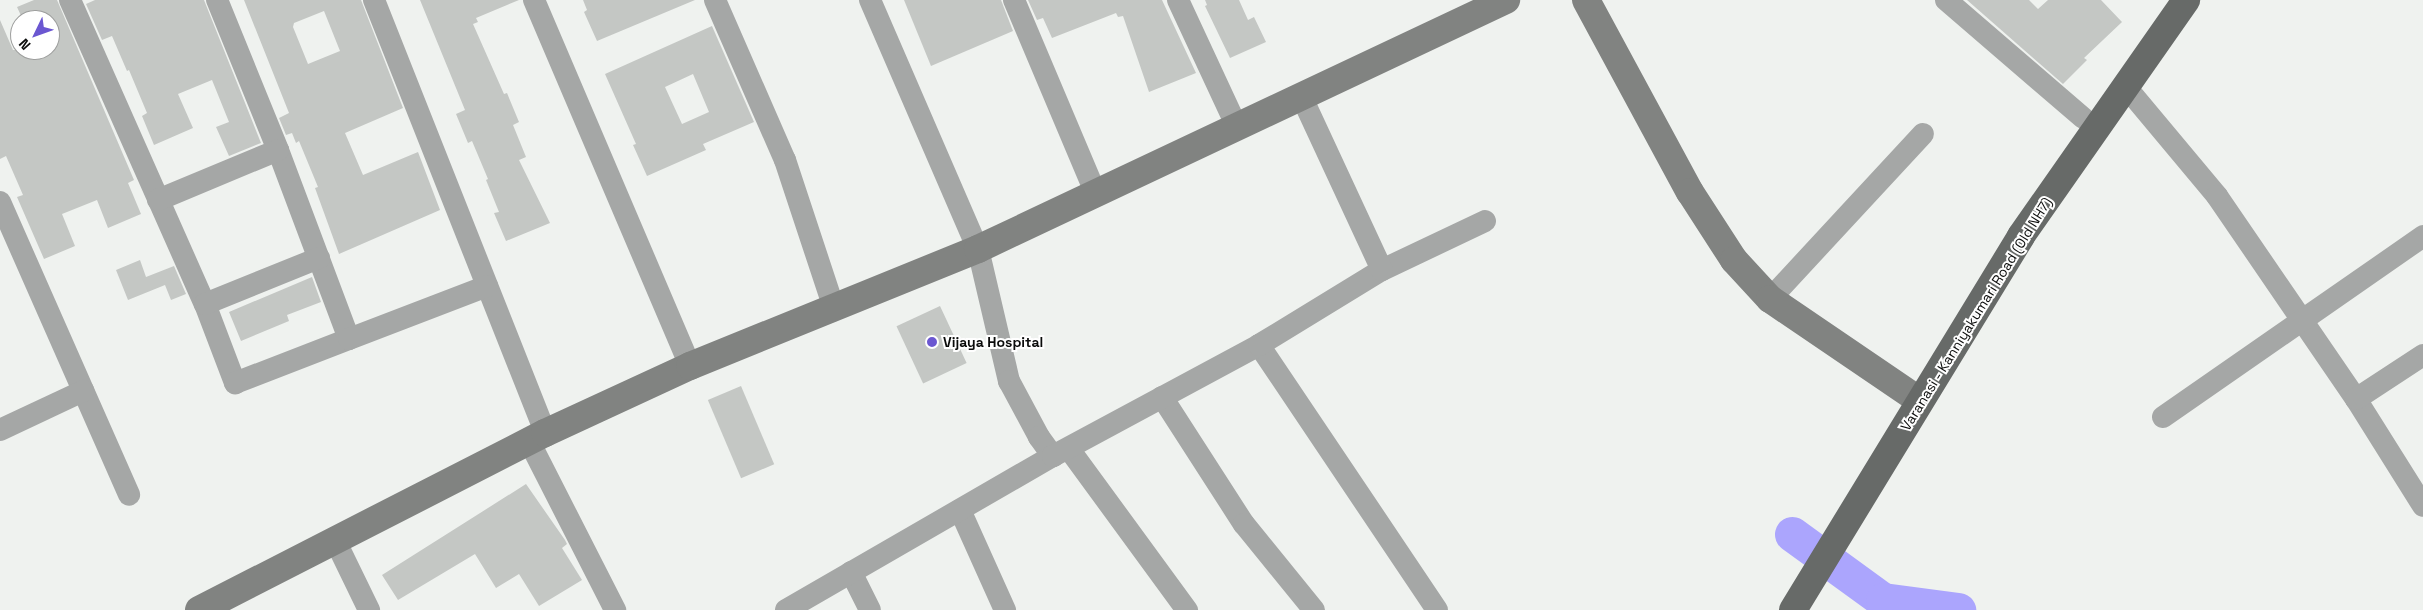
<!DOCTYPE html>
<html>
<head>
<meta charset="utf-8">
<style>
  body { margin:0 }
  #map { position:relative; width:2423px; height:610px; overflow:hidden; background:#eff2ef; font-family:"Space Grotesk",sans-serif }
  div>[style] { position:absolute }
  .river>* { height:35px; margin:-17.5px; padding:0 17.5px; transform-origin:17.5px; border-radius:17.5px; background:#aba5fd }
  .building>* { inset:0; background:#c4c7c4; transform-origin:0 0 }
  .street>* { height:22px; margin:-11px; padding:0 11px; transform-origin:11px; border-radius:11px; background:#a5a7a6 }
  .secondary>* { height:28px; margin:-14px; padding:0 14px; transform-origin:14px; border-radius:14px; background:#818381 }
  .primary>* { height:28px; margin:-14px; padding:0 14px; transform-origin:14px; border-radius:14px; background:#676a68 }
  .dots>* { width:14px; height:14px; translate:-50% -50%; box-sizing:border-box; border:2px solid #fff; border-radius:50% }
  span { translate:-50% -50%; white-space:nowrap; text-align:center; line-height:1.15; -webkit-text-stroke:4px #fff; paint-order:stroke }
  .street-label { font-size:14px; color:#0b0c0b }
  .poi-label { font-size:14px; color:#0b0c0b; font-weight:700 }
  .left { translate:0 -50%; text-align:left }
  .north { position:absolute; left:10px; top:10px; width:50px; height:50px; box-sizing:border-box; background:#fff; border:1px solid #9d9e9d; border-radius:50%; rotate:228deg; font-size:14px; font-weight:700; line-height:20px; text-align:center; color:#0b0c0b }
  .north::after { content:''; display:block; margin:auto; width:18px; height:22px; background:#6b57d1; clip-path:polygon(50% 0,100% 100%,50% 72%,0 100%) }
</style>
</head>
<body>
<div id="map">
  <div class="river">
    <div style="left:1792px;top:534px;width:112px;rotate:36deg"></div>
    <div style="left:1883px;top:600px;width:76px;rotate:7.6deg"></div>
  </div>
  <div class="building">
    <div style="clip-path:polygon(34px 0,57px 0,134px 180px,128px 183px,141px 214px,108px 228px,97px 200px,62px 214px,75px 246px,44px 259px,17px 197px,23px 195px,6px 156px,0 159px,0 20px,13px 50px,50px 50px,50px 20px,23px 20px,17px 7px)"></div>
    <div style="clip-path:polygon(95px 0,204px 0,261px 143px,229px 156px,216px 127px,229px 122px,212px 80px,178px 94px,193px 128px,154px 145px,142px 116px,147px 113px,129px 70px,127px 71px,112px 36px,102px 40px,86px 4px)"></div>
    <div style="clip-path:polygon(evenodd,244px 0,361px 0,403px 108px,345px 133px,363px 175px,418px 152px,440px 210px,339px 254px,315px 188px,318px 187px,299px 141px,296px 143px,292px 133px,286px 135px,279px 118px,289px 113px,244px 0,324px 11px,340px 51px,308px 64px,293px 27px,294px 23px,324px 11px)"></div>
    <div style="clip-path:polygon(420px 0,519px 0,476px 18px,478px 22px,473px 24px,504px 94px,507px 93px,519px 122px,513px 125px,526px 157px,519px 160px,550px 223px,506px 241px,494px 213px,499px 212px,486px 180px,488px 179px,472px 141px,468px 143px,456px 114px,465px 110px)"></div>
    <div style="clip-path:polygon(583px 0,695px 0,597px 41px,584px 12px,587px 10px)"></div>
    <div style="clip-path:polygon(904px 0,1001px 0,1013px 31px,931px 66px)"></div>
    <div style="clip-path:polygon(1028px 0,1162px 0,1196px 73px,1149px 92px,1123px 16px,1118px 17px,1116px 13px,1052px 38px,1043px 18px,1037px 20px)"></div>
    <div style="clip-path:polygon(1205px 0,1239px 0,1248px 20px,1254px 17px,1266px 42px,1230px 58px,1205px 6px,1207px 5px)"></div>
    <div style="clip-path:polygon(1967px 0,2029px 0,2038px 9px,2048px 0,2101px 0,2122px 22px,2084px 58px,2087px 60px,2063px 84px)"></div>
    <div style="clip-path:polygon(evenodd,712px 26px,754px 122px,703px 144px,706px 150px,647px 176px,633px 145px,636px 144px,605px 74px,712px 26px,693px 74px,709px 112px,682px 124px,665px 87px,693px 74px)"></div>
    <div style="clip-path:polygon(140px 260px,146px 277px,174px 266px,186px 294px,171px 300px,165px 285px,128px 300px,116px 270px)"></div>
    <div style="clip-path:polygon(312px 277px,321px 302px,287px 315px,289px 321px,241px 341px,229px 312px)"></div>
    <div style="left:940px;top:306px;width:63px;height:48px;rotate:65deg"></div>
    <div style="left:741px;top:386px;width:85px;height:36px;rotate:67deg"></div>
    <div style="clip-path:polygon(526px 484px,565px 540px,567px 544px,562px 548px,582px 580px,539px 606px,519px 574px,496px 588px,475px 554px,398px 600px,382px 575px)"></div>
  </div>
  <div class="street">
    <div style="left:70px;top:0;width:333px;rotate:66.1deg"></div>
    <div style="left:205px;top:304px;width:85px;rotate:69.2deg"></div>
    <div style="left:235px;top:383px;width:122px;rotate:-21.1deg"></div>
    <div style="left:349px;top:339px;width:202px;rotate:-110.6deg"></div>
    <div style="left:278px;top:150px;width:162px;rotate:-112.1deg"></div>
    <div style="left:374px;top:0;width:466px;rotate:68.4deg"></div>
    <div style="left:534px;top:0;width:398px;rotate:66.9deg"></div>
    <div style="left:715px;top:0;width:175px;rotate:66.4deg"></div>
    <div style="left:785px;top:160px;width:156px;rotate:71.7deg"></div>
    <div style="left:870px;top:0;width:271px;rotate:66.6deg"></div>
    <div style="left:978px;top:249px;width:136px;rotate:76.8deg"></div>
    <div style="left:1009px;top:381px;width:64px;rotate:61.8deg"></div>
    <div style="left:1039px;top:437px;width:24px;rotate:54deg"></div>
    <div style="left:1014px;top:0;width:208px;rotate:67.1deg"></div>
    <div style="left:1178px;top:0;width:140px;rotate:65.1deg"></div>
    <div style="left:1946px;top:0;width:181px;rotate:40.7deg"></div>
    <div style="left:2126px;top:87px;width:142px;rotate:50.1deg"></div>
    <div style="left:2217px;top:196px;width:246px;rotate:55.6deg"></div>
    <div style="left:2356px;top:399px;width:126px;rotate:57.9deg"></div>
    <div style="left:158px;top:200px;width:130px;rotate:-22.6deg"></div>
    <div style="left:0;top:202px;width:320px;rotate:66.2deg"></div>
    <div style="left:1382px;top:270px;width:114px;rotate:-25.4deg"></div>
    <div style="left:1770px;top:299px;width:225px;rotate:-47.2deg"></div>
    <div style="left:205px;top:304px;width:123px;rotate:-22deg"></div>
    <div style="left:349px;top:339px;width:148px;rotate:-21deg"></div>
    <div style="left:1259px;top:345px;width:319px;rotate:56.1deg"></div>
    <div style="left:1162px;top:397px;width:151px;rotate:57.2deg"></div>
    <div style="left:1244px;top:524px;width:111px;rotate:50.9deg"></div>
    <div style="left:2356px;top:399px;width:80px;rotate:-33.3deg"></div>
    <div style="left:2163px;top:417px;width:317px;rotate:-34.8deg"></div>
    <div style="left:0;top:430px;width:92px;rotate:-25.2deg"></div>
    <div style="left:529px;top:441px;width:190px;rotate:63deg"></div>
    <div style="left:1069px;top:449px;width:200px;rotate:53.8deg"></div>
    <div style="left:960px;top:510px;width:110px;rotate:65.8deg"></div>
    <div style="left:335px;top:540px;width:78px;rotate:64.1deg"></div>
    <div style="left:851px;top:572px;width:42px;rotate:63.4deg"></div>
    <div style="left:786px;top:610px;width:308px;rotate:-30deg"></div>
    <div style="left:1053px;top:456px;width:234px;rotate:-28.3deg"></div>
    <div style="left:1259px;top:345px;width:144px;rotate:-31.4deg"></div>
    <div style="left:1382px;top:270px;width:190px;rotate:-114.9deg"></div>
  </div>
  <div class="secondary">
    <div style="left:1586px;top:0;width:218px;rotate:61.6deg"></div>
    <div style="left:1690px;top:192px;width:81px;rotate:57.1deg"></div>
    <div style="left:1734px;top:260px;width:53px;rotate:47.3deg"></div>
    <div style="left:1770px;top:299px;width:181px;rotate:34.2deg"></div>
    <div style="left:199px;top:610px;width:389px;rotate:-27.1deg"></div>
    <div style="left:545px;top:433px;width:160px;rotate:-24.8deg"></div>
    <div style="left:690px;top:366px;width:311px;rotate:-22.1deg"></div>
    <div style="left:978px;top:249px;width:584px;rotate:-25.25deg"></div>
  </div>
  <div class="primary">
    <div style="left:1793px;top:610px;width:438px;rotate:-58.6deg"></div>
    <div style="left:2021px;top:236px;width:288px;rotate:-55deg"></div>
  </div>
  <div class="dots">
    <div style="left:932px;top:342px;background:#6b57d1"></div>
  </div>
  <div class="street-label">
    <span style="left:1976px;top:314px;rotate:-58deg">Varanasi - Kanniyakumari Road (Old NH7)</span>
  </div>
  <div class="poi-label">
    <span class="left" style="left:943px;top:342px">Vijaya Hospital</span>
  </div>
  <div class="north">N</div>
</div>
</body>
</html>
